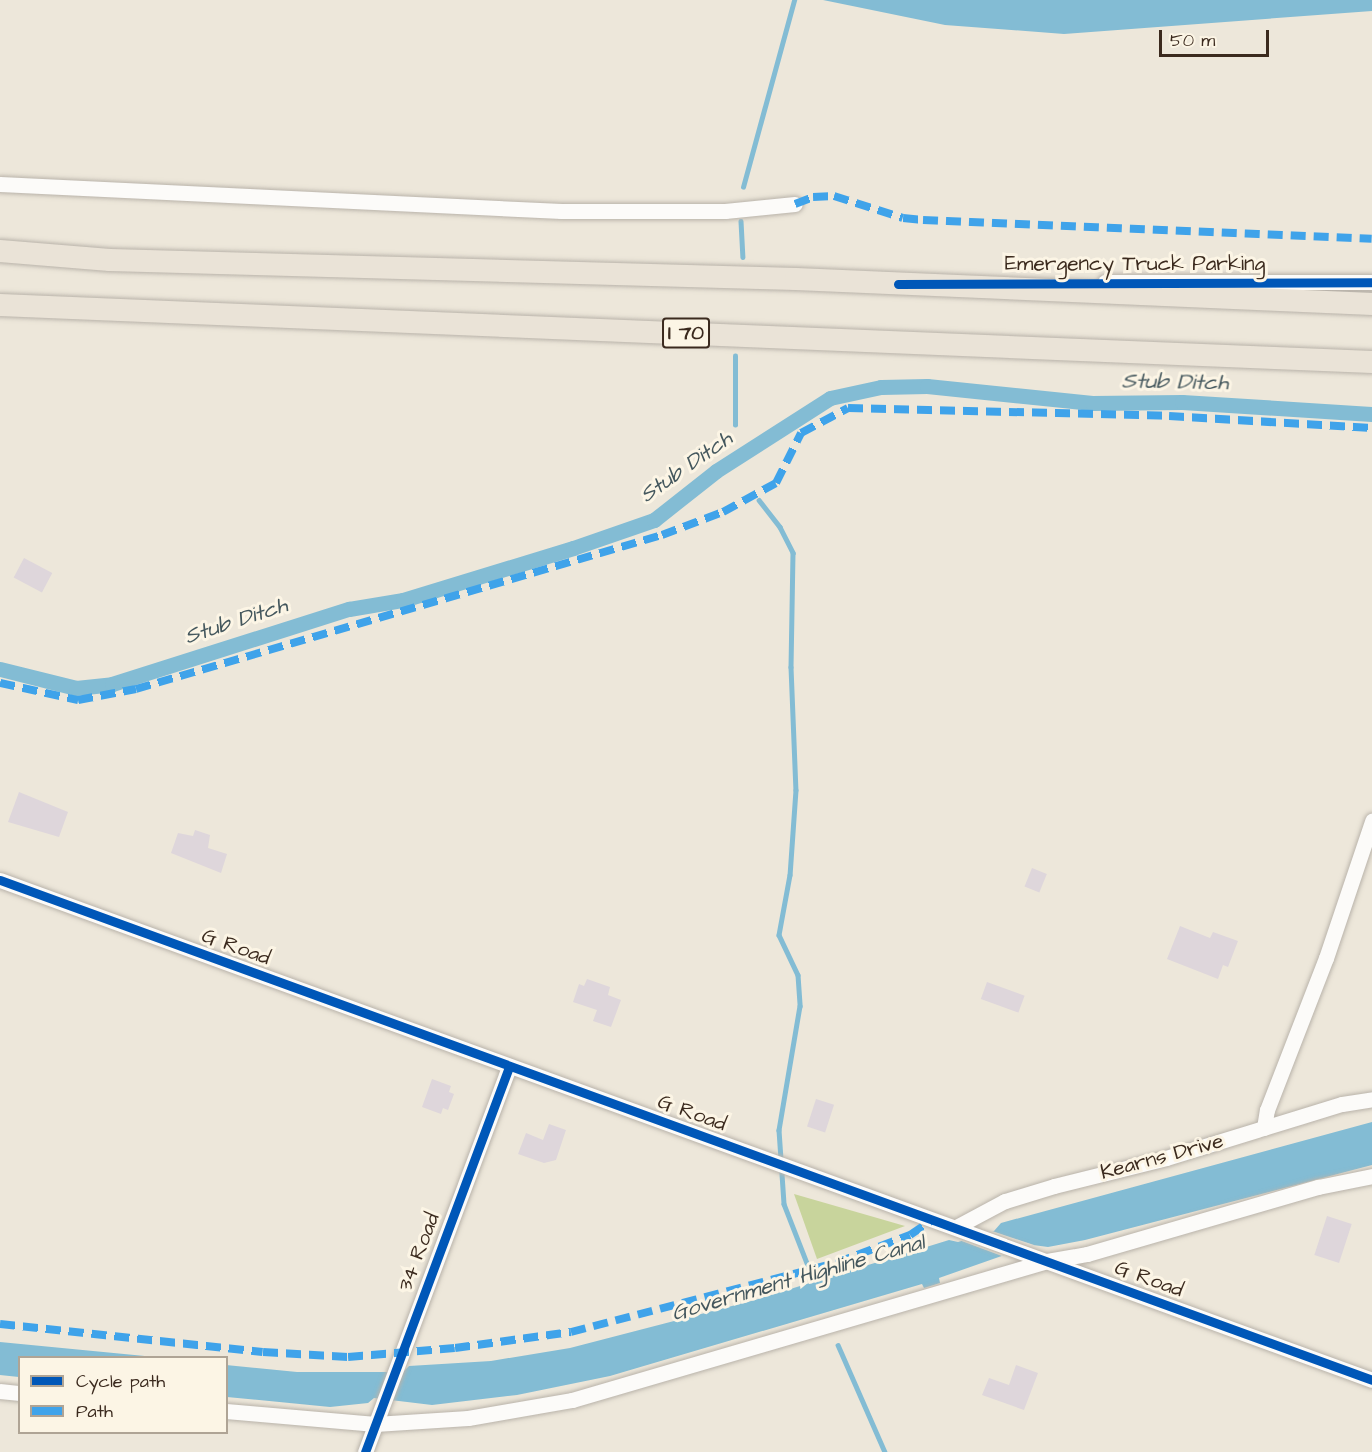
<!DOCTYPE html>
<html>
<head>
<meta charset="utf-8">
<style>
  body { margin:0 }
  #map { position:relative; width:1372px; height:1452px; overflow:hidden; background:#ede7da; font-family:"Architects Daughter",sans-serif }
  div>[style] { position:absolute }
  .green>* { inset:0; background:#c8d49c }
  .water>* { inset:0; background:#83bcd4 }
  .pier>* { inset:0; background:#ede7da }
  .stream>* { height:4.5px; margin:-2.25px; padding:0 2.25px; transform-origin:2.25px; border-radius:2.25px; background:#83bcd4 }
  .canal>* { height:15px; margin:-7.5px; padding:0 7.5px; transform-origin:7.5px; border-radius:7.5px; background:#83bcd4 }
  .building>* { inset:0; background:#ded6db; transform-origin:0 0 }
  .roads { filter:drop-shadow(0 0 2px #b9b3aa) drop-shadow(0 0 2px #b9b3aa) }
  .minor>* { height:15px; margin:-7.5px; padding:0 7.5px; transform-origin:7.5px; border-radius:7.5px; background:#fcfbf9 }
  .highway>* { height:22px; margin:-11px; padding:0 11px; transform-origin:11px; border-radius:11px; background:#eae3d7 }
  .quiet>* { height:8px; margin-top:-4px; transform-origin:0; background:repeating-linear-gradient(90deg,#3fa3ea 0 15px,transparent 0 23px) }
  .cycleway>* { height:9px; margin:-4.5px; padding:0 4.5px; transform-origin:4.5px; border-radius:4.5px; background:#0057b8 }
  span { translate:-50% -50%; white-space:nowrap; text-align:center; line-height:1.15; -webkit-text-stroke:6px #fcf5e5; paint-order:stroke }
  .shield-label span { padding:2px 4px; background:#fcf5e5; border:2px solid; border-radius:4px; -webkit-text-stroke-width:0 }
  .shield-label { font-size:20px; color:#3b2a1e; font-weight:700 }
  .street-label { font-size:21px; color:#3b2a1e }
  .water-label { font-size:22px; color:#44575d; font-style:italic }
  .legend { position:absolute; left:18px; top:1356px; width:210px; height:78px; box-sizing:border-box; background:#fcf5e5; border:2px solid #afa495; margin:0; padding:8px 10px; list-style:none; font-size:18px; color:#3b2a1e }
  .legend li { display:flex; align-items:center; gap:12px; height:30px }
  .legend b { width:30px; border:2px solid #afa495 }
  .scale { position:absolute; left:1159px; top:30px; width:110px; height:27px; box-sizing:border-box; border:3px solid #3b2a1e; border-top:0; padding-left:8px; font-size:18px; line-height:21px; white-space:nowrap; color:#3b2a1e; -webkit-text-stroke:4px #fcf5e5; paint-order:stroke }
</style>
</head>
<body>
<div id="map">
  <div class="green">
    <div style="clip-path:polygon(794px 1194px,905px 1226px,817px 1259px)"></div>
  </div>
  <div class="water">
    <div style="clip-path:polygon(823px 0,1372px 0,1372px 11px,1064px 34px,945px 25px)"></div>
    <div style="clip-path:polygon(1372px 1122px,1372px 1165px,1085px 1240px,1048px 1247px,1033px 1245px,939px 1278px,940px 1283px,924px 1288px,922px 1284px,610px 1376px,517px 1395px,432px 1405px,374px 1398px,368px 1403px,330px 1407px,227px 1397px,226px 1365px,297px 1372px,403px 1372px,409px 1366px,491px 1361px,570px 1348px,755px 1300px,949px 1240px,958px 1242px,994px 1231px,1001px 1223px)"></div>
    <div style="clip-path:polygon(0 1342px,155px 1357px,20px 1358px,19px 1377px,0 1375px)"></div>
  </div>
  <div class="pier">
    <div style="clip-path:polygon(992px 1231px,1034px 1245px,1002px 1256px,959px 1240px)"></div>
  </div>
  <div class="stream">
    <div style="left:743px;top:187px;width:194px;rotate:-74.7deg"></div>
    <div style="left:741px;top:221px;width:36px;rotate:87deg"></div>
    <div style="left:735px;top:425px;width:69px;rotate:-90deg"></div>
    <div style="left:759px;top:500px;width:34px;rotate:52deg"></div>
    <div style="left:780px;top:527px;width:29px;rotate:63deg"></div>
    <div style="left:793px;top:553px;width:114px;rotate:91deg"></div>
    <div style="left:791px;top:667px;width:123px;rotate:87.7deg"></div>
    <div style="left:796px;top:790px;width:85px;rotate:94deg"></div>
    <div style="left:790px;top:875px;width:61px;rotate:100.4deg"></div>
    <div style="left:779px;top:935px;width:44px;rotate:64.6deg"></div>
    <div style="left:798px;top:975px;width:31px;rotate:86deg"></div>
    <div style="left:800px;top:1006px;width:126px;rotate:99.6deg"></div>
    <div style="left:779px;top:1130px;width:74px;rotate:86.1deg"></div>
    <div style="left:784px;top:1204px;width:69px;rotate:68.7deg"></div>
    <div style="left:838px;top:1345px;width:117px;rotate:66.3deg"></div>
  </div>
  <div class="canal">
    <div style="left:0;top:669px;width:78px;rotate:14deg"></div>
    <div style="left:76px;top:688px;width:36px;rotate:-6deg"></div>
    <div style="left:112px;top:684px;width:249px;rotate:-17.6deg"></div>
    <div style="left:349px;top:609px;width:55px;rotate:-9.5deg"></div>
    <div style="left:403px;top:600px;width:178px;rotate:-17deg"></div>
    <div style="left:573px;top:548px;width:86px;rotate:-19.1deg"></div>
    <div style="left:654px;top:520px;width:79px;rotate:-38.3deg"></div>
    <div style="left:716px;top:471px;width:135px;rotate:-32.6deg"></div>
    <div style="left:830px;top:398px;width:52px;rotate:-12.2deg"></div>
    <div style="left:881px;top:387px;width:46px;rotate:-1.2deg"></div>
    <div style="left:927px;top:386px;width:166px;rotate:5.9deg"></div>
    <div style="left:1092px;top:403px;width:90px;rotate:-0.6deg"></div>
    <div style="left:1182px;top:402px;width:190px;rotate:3.6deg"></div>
  </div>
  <div class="building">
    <div style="left:24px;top:558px;width:32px;height:22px;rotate:28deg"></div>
    <div style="clip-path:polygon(19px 792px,68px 812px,59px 837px,8px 822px)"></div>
    <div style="clip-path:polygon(195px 830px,210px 835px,208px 848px,227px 854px,221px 873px,171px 853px,178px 833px,193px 836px)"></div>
    <div style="left:1032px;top:868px;width:16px;height:20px;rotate:22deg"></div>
    <div style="clip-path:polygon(1180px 926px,1210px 938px,1213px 932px,1238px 941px,1228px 967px,1223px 965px,1218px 979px,1167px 959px)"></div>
    <div style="clip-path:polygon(587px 979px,610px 987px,608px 995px,621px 1000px,611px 1027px,593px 1021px,597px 1010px,573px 1002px,579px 984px,584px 986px)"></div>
    <div style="left:987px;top:982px;width:40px;height:18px;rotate:20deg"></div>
    <div style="clip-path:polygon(432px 1079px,451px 1086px,449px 1092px,454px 1094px,448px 1110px,443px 1108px,441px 1114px,422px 1107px)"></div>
    <div style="left:816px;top:1099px;width:19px;height:29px;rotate:18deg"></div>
    <div style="clip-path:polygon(549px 1124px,566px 1130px,556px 1160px,544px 1163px,518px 1154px,526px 1133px,543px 1140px)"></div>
    <div style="left:1327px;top:1216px;width:26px;height:41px;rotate:18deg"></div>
    <div style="clip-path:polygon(1016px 1365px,1038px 1373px,1024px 1410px,982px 1395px,989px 1378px,1009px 1385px)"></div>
  </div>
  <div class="roads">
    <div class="minor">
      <div style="left:0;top:184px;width:562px;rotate:2.76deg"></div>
      <div style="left:561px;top:211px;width:164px"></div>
      <div style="left:725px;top:211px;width:70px;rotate:-5.7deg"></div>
      <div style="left:1105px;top:282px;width:267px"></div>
      <div style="left:0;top:880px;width:1460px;rotate:20.02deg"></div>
      <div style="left:1264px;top:1128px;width:18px;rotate:-81deg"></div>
      <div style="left:1267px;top:1110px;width:163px;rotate:-68.8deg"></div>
      <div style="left:1326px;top:958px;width:145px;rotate:-71.4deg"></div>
      <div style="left:956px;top:1227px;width:55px;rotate:-28deg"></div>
      <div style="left:1005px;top:1201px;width:51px;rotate:-17deg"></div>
      <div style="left:1054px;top:1186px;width:115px;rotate:-14deg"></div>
      <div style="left:1166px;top:1158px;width:184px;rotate:-17.1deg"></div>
      <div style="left:1342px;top:1104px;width:30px;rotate:-9deg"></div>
      <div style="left:0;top:1391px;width:20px;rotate:6deg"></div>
      <div style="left:226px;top:1411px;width:150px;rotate:5deg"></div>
      <div style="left:375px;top:1424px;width:93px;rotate:-3.7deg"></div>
      <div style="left:468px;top:1418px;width:106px;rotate:-9.8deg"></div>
      <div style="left:572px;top:1400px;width:495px;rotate:-16.3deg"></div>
      <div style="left:1047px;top:1261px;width:41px;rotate:-9.9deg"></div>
      <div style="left:1087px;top:1254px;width:241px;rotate:-16.2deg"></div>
      <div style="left:1318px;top:1187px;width:55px;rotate:-11.5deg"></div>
      <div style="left:365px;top:1452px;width:412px;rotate:-69.5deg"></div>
    </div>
    <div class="highway">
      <div style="left:0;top:251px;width:110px;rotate:4.7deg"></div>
      <div style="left:110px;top:260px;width:686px;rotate:1.59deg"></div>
      <div style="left:796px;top:279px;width:577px;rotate:2.49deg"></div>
      <div style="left:0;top:305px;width:1373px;rotate:2.38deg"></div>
    </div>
  </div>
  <div class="quiet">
    <div style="left:795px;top:204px;width:19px;rotate:-21deg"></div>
    <div style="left:813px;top:197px;width:21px;rotate:-3deg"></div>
    <div style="left:834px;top:196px;width:72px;rotate:17.7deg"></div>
    <div style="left:903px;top:218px;width:20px;rotate:6deg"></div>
    <div style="left:923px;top:220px;width:449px;rotate:2.4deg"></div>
    <div style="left:0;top:683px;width:80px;rotate:12.3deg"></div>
    <div style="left:78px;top:700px;width:59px;rotate:-10.7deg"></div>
    <div style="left:136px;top:689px;width:548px;rotate:-16.32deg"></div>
    <div style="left:662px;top:535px;width:65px;rotate:-20.7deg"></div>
    <div style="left:723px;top:512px;width:60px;rotate:-28.7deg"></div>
    <div style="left:776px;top:483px;width:56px;rotate:-63.4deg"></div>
    <div style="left:801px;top:433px;width:53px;rotate:-28deg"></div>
    <div style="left:848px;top:408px;width:321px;rotate:1.4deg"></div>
    <div style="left:1169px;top:416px;width:203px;rotate:3.4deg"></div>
    <div style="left:0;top:1324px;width:264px;rotate:6.1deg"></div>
    <div style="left:263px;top:1352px;width:85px;rotate:3.4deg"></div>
    <div style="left:348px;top:1357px;width:107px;rotate:-4.8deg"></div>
    <div style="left:455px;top:1348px;width:117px;rotate:-7.9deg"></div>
    <div style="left:571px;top:1332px;width:274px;rotate:-14.6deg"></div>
    <div style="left:836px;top:1263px;width:79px;rotate:-20.7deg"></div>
    <div style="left:910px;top:1235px;width:29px;rotate:-34deg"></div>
  </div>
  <div class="cycleway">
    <div style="left:898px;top:284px;width:474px;rotate:-0.2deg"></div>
    <div style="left:0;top:880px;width:1460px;rotate:20.02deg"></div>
    <div style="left:365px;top:1452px;width:412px;rotate:-69.5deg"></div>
  </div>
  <div class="shield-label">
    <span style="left:686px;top:333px">I 70</span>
  </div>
  <div class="street-label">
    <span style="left:1135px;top:264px">Emergency Truck Parking</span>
    <span style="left:236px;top:947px;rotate:20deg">G Road</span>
    <span style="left:692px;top:1113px;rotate:20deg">G Road</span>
    <span style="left:1162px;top:1157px;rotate:-15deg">Kearns Drive</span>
    <span style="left:419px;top:1252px;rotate:-69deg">34 Road</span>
    <span style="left:1149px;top:1279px;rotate:20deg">G Road</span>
  </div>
  <div class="water-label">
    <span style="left:1175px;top:382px;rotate:1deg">Stub Ditch</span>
    <span style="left:686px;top:467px;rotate:-35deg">Stub Ditch</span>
    <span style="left:236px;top:621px;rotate:-18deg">Stub Ditch</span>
    <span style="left:798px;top:1278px;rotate:-16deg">Government Highline Canal</span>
  </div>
  <ul class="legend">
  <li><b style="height:8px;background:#0057b8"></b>Cycle path</li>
  <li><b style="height:8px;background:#3fa3ea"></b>Path</li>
  </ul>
  <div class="scale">50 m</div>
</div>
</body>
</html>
